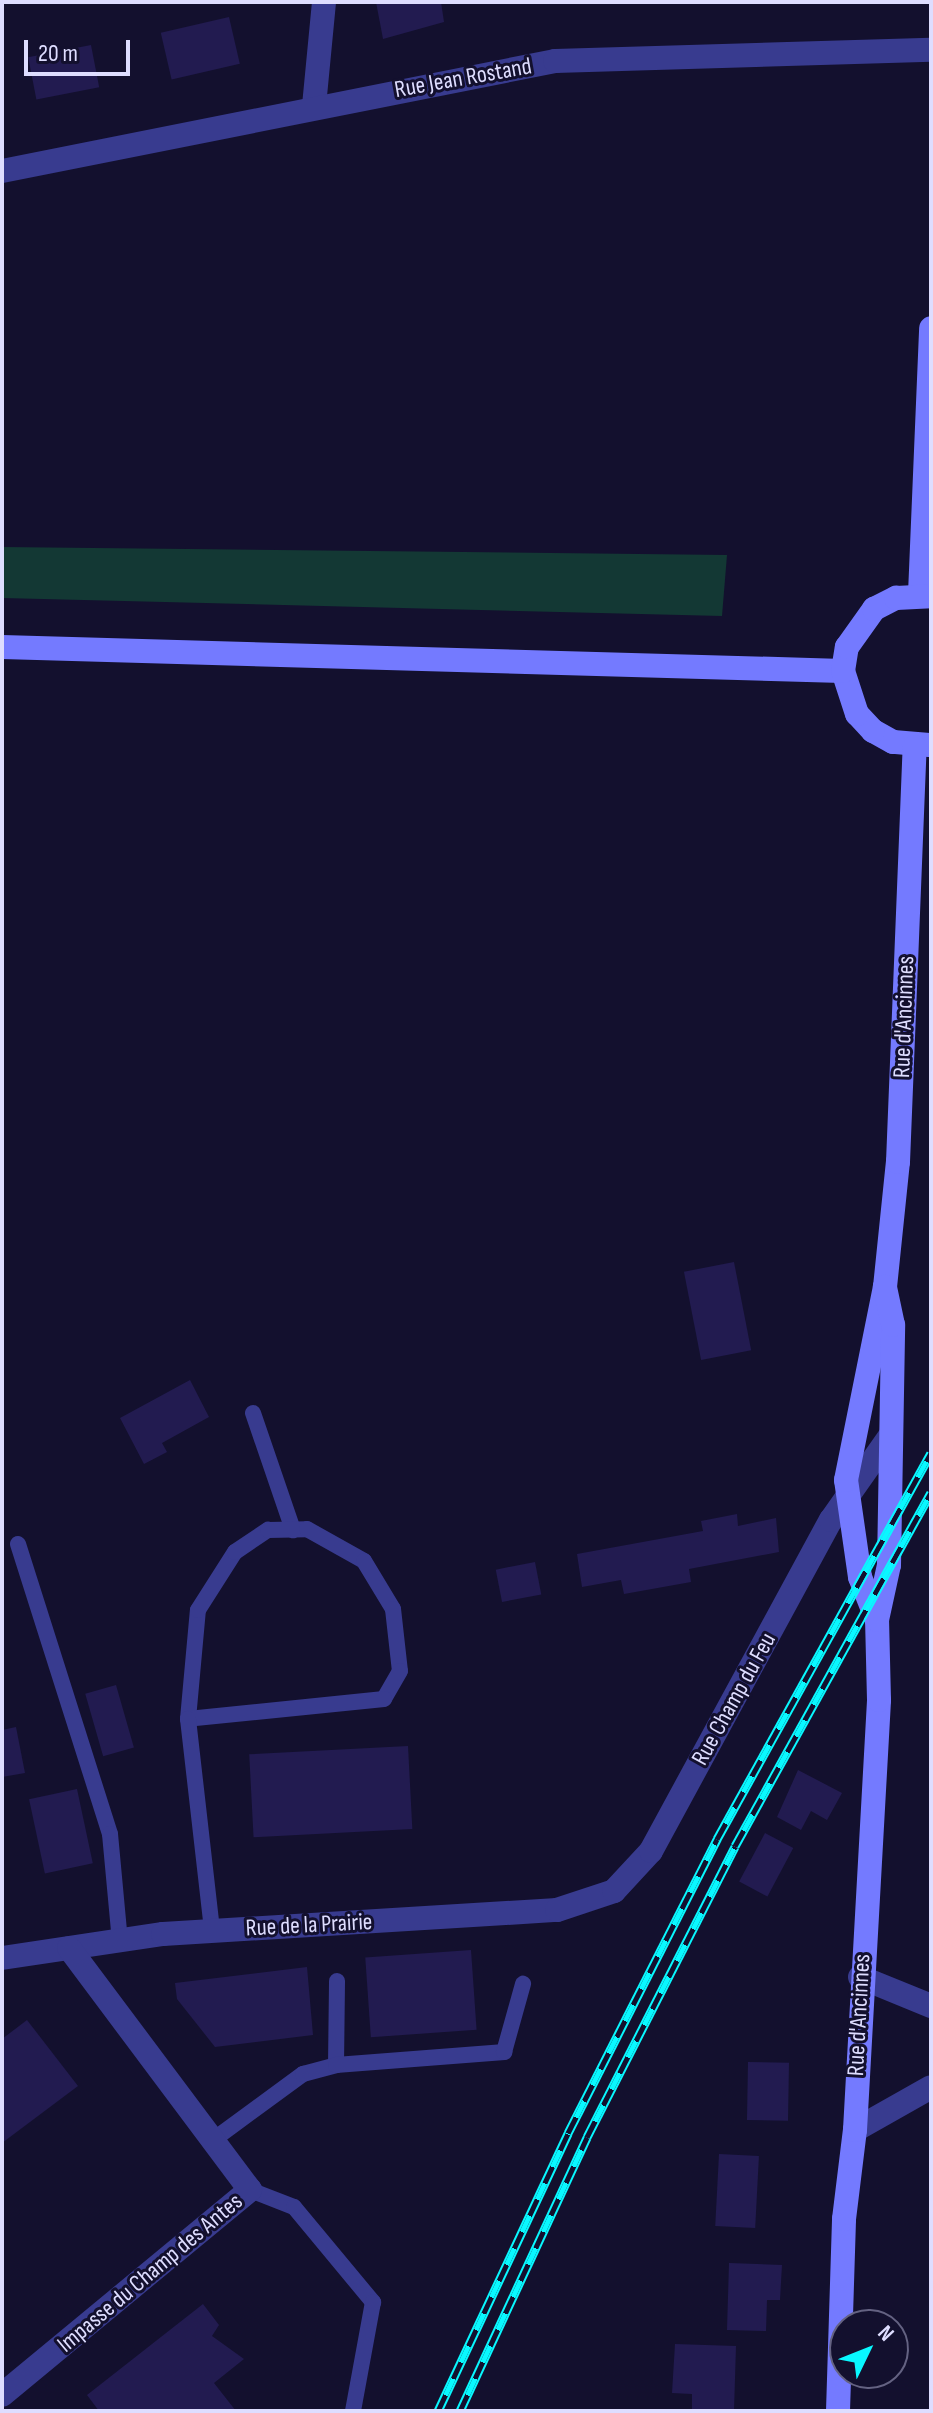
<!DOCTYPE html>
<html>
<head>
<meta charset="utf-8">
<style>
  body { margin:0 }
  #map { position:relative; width:933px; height:2413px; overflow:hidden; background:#13102e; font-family:"Sofia Sans Condensed",sans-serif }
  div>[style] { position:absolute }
  .green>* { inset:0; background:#133834 }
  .building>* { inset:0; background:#221b50; transform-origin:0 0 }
  .lane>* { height:16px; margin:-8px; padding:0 8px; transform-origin:8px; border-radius:8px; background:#383b8f }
  .street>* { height:24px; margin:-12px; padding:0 12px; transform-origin:12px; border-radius:12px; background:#383b8f }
  .secondary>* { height:24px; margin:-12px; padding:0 12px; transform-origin:12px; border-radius:12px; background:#747aff }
  .rail>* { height:9px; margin-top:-4.5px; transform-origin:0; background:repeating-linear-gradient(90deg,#13102e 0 18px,#09f8ff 0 36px); box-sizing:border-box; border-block:2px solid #09f8ff }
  span { translate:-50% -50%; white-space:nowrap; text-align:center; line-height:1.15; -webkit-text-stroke:6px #13102e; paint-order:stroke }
  .street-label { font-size:24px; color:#deddff }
  .frame { position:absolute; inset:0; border:4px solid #deddff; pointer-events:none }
  .north { position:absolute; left:829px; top:2309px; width:80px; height:80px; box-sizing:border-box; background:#13102e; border:2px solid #646282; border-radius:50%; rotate:47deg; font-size:22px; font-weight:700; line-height:32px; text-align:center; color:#deddff }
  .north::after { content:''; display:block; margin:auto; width:28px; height:36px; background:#09f8ff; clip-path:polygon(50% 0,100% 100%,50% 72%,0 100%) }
  .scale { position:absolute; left:24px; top:40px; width:106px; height:36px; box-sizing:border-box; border:4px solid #deddff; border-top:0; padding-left:10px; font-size:24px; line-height:28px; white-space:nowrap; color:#deddff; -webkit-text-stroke:6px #13102e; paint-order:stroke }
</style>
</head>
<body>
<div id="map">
  <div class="green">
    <div style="clip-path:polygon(2px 547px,727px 555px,722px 616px,2px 598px)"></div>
  </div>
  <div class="building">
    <div style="clip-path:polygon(376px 2px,441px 2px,444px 22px,383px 39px)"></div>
    <div style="left:229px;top:17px;width:48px;height:70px;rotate:77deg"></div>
    <div style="left:91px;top:45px;width:43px;height:64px;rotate:79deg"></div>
    <div style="left:734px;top:1262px;width:90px;height:51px;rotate:79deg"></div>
    <div style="clip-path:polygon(190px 1380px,209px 1417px,162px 1443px,167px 1452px,144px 1464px,120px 1418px)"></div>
    <div style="clip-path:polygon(737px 1514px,738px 1526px,776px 1518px,779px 1552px,689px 1569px,691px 1582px,624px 1594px,621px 1580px,582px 1587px,577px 1554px,703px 1531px,701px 1521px)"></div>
    <div style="left:535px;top:1562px;width:33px;height:40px;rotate:79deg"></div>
    <div style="left:116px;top:1685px;width:65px;height:32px;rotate:74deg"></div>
    <div style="clip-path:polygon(16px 1727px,25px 1773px,2px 1777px,2px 1730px)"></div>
    <div style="left:408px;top:1746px;width:83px;height:159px;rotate:87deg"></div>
    <div style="clip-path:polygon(798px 1770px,842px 1793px,827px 1820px,811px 1811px,801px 1830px,777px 1817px)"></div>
    <div style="left:77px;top:1789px;width:76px;height:49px;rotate:78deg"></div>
    <div style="left:765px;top:1833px;width:32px;height:55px;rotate:28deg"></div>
    <div style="left:471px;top:1950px;width:80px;height:106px;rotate:86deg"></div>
    <div style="clip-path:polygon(307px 1967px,313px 2035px,215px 2047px,177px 1999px,175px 1983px)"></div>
    <div style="clip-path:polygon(27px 2020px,78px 2086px,2px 2143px,2px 2039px)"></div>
    <div style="left:748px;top:2062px;width:41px;height:58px;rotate:1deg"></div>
    <div style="left:719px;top:2154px;width:40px;height:72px;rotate:3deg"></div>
    <div style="clip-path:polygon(729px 2263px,782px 2265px,780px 2300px,767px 2300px,766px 2331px,727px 2330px)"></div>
    <div style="clip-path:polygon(203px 2304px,219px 2325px,212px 2336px,244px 2359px,214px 2383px,236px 2411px,99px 2411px,87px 2395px)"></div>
    <div style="clip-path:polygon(675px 2344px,736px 2346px,734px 2411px,692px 2411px,692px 2394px,672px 2393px)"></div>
  </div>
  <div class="lane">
    <div style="left:253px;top:1413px;width:124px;rotate:71.1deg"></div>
    <div style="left:18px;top:1544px;width:304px;rotate:72.4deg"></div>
    <div style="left:110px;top:1834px;width:107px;rotate:84.7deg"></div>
    <div style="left:188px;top:1719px;width:109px;rotate:-84.8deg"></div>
    <div style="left:198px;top:1610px;width:69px;rotate:-57.5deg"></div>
    <div style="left:235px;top:1552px;width:40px;rotate:-34deg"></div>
    <div style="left:268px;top:1530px;width:39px;rotate:-1deg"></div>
    <div style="left:307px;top:1529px;width:65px;rotate:29.3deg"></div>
    <div style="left:364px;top:1561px;width:56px;rotate:58.9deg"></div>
    <div style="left:393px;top:1609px;width:62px;rotate:83.6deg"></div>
    <div style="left:400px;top:1671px;width:32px;rotate:120deg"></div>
    <div style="left:384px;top:1699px;width:197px;rotate:174.2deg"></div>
    <div style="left:188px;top:1719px;width:213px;rotate:83.5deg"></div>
    <div style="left:336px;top:2065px;width:84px;rotate:-89.3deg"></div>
    <div style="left:213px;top:2140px;width:112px;rotate:-36.3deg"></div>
    <div style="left:303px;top:2074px;width:34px;rotate:-15deg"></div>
    <div style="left:336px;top:2065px;width:169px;rotate:-4.4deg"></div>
    <div style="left:504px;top:2052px;width:71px;rotate:-74.4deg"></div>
    <div style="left:250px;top:2190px;width:47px;rotate:21.1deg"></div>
    <div style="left:294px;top:2207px;width:124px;rotate:50.3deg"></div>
    <div style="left:373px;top:2302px;width:111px;rotate:100.4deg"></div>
  </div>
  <div class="street">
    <div style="left:314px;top:106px;width:104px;rotate:-84.5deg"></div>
    <div style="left:2px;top:171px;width:564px;rotate:-11.25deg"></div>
    <div style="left:555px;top:61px;width:376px;rotate:-1.7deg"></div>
    <div style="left:2px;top:1958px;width:163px;rotate:-8.5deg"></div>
    <div style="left:163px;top:1934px;width:395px;rotate:-3.5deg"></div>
    <div style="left:557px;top:1910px;width:60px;rotate:-18.4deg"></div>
    <div style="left:614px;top:1891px;width:54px;rotate:-47.2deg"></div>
    <div style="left:651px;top:1851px;width:377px;rotate:-61.5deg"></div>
    <div style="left:831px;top:1520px;width:103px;rotate:-54.9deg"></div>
    <div style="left:860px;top:1977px;width:77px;rotate:22.2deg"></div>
    <div style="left:855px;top:2130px;width:87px;rotate:-29.5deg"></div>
    <div style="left:2px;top:2395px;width:322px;rotate:-39.6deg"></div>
    <div style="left:250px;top:2190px;width:302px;rotate:-126.8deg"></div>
  </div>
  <div class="secondary">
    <div style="left:920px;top:594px;width:266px;rotate:-87.6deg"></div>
    <div style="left:2px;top:647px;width:841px;rotate:1.63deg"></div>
    <div style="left:929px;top:745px;width:36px;rotate:-175deg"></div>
    <div style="left:893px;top:742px;width:23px;rotate:-151deg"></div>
    <div style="left:873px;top:731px;width:23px;rotate:-133deg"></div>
    <div style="left:857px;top:714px;width:45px;rotate:-108deg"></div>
    <div style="left:843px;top:671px;width:24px;rotate:-81deg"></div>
    <div style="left:847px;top:647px;width:47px;rotate:-54.6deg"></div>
    <div style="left:874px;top:609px;width:25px;rotate:-27deg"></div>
    <div style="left:896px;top:598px;width:35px;rotate:-3deg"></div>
    <div style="left:877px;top:1620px;width:46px;rotate:-111.6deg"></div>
    <div style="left:860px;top:1577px;width:98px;rotate:-98.2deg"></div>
    <div style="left:846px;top:1480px;width:197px;rotate:-78.6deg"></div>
    <div style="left:885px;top:1287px;width:126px;rotate:-84.1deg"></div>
    <div style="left:898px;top:1162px;width:415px;rotate:-87.7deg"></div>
    <div style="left:838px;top:2411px;width:192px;rotate:-88.2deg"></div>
    <div style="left:844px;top:2219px;width:90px;rotate:-83deg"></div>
    <div style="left:855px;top:2130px;width:431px;rotate:-86.8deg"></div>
    <div style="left:879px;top:1700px;width:80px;rotate:-91.4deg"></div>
    <div style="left:877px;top:1620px;width:56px;rotate:-77.7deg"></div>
    <div style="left:889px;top:1565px;width:240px;rotate:-89deg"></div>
    <div style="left:893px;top:1325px;width:39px;rotate:-102deg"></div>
  </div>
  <div class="rail">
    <div style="left:438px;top:2411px;width:307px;rotate:-64.9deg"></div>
    <div style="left:568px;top:2133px;width:330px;rotate:-63.1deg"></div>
    <div style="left:717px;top:1839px;width:441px;rotate:-61deg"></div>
    <div style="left:460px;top:2411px;width:302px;rotate:-65.1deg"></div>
    <div style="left:587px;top:2137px;width:326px;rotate:-63deg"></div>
    <div style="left:735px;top:1846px;width:404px;rotate:-61deg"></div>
  </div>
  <div class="street-label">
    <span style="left:463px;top:78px;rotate:-10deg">Rue Jean Rostand</span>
    <span style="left:904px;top:1017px;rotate:-88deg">Rue d'Ancinnes</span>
    <span style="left:734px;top:1699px;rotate:-61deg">Rue Champ du Feu</span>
    <span style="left:309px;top:1925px;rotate:-3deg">Rue de la Prairie</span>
    <span style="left:859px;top:2015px;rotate:-87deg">Rue d'Ancinnes</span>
    <span style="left:150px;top:2273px;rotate:-40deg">Impasse du Champ des Antes</span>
  </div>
  <div class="frame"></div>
  <div class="north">N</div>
  <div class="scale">20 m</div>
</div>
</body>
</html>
